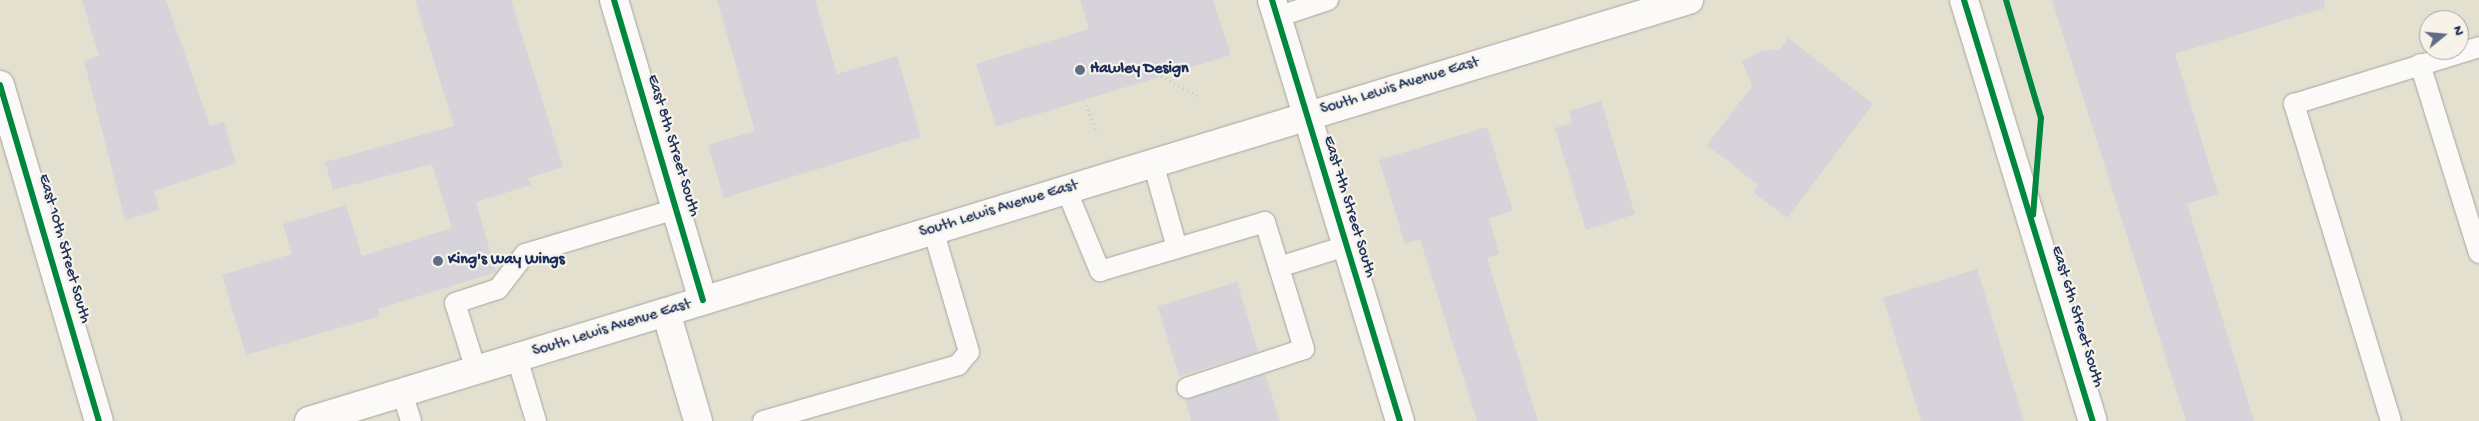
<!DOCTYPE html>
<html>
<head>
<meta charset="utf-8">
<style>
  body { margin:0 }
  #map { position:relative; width:2479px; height:421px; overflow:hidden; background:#e3e0d0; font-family:"Gochi Hand",sans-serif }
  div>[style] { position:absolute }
  .building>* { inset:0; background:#d6d3da; transform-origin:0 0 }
  .path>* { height:3px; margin-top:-1.5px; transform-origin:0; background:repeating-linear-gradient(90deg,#cacaca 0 1px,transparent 0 5px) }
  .roads { filter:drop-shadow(0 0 1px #a3a4a0) drop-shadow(0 0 1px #a3a4a0) }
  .lane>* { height:20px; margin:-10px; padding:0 10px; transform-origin:10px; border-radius:10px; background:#fbfaf8 }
  .street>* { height:28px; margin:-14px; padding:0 14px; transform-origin:14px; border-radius:14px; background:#fbfaf8 }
  .secondary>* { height:28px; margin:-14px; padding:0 14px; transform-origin:14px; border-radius:14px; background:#fbfaf8 }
  .cycleway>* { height:6px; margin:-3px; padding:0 3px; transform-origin:3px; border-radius:3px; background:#00873e }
  .dots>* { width:14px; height:14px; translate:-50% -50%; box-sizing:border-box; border:2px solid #f7f3e8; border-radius:50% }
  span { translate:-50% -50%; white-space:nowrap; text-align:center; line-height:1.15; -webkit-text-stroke:4.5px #f7f3e8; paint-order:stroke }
  .poi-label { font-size:16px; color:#1b2f5e; font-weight:700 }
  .left { translate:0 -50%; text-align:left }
  .street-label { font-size:16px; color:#1b2f5e }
  .north { position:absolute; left:2419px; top:10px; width:50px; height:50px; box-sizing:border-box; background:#f7f3e8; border:1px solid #9fa5b1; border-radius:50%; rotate:73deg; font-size:14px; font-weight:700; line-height:20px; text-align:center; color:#1b2f5e }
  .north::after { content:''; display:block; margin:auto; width:18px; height:22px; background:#616d86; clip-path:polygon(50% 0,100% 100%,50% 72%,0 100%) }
</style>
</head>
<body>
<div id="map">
  <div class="building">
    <div style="clip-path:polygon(82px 0,166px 0,210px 126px,224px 122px,236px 163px,154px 191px,159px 210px,125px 220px,84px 61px,99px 56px)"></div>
    <div style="clip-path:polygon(415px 0,511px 0,563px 167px,528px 178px,531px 185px,476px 202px,496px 272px,378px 309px,380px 316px,246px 355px,222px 275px,292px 254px,283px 224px,346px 205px,362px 256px,452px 228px,432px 164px,333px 190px,325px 162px,454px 126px)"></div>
    <div style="clip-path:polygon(717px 0,815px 0,837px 74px,897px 56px,921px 137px,724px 198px,708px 145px,755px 131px)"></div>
    <div style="clip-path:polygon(1080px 0,1213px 0,1231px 55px,996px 127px,976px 64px,1089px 29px)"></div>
    <div style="clip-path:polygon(2052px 0,2324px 0,2325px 8px,2175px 54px,2218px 194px,2187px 204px,2254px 421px,2186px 421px)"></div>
    <div style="clip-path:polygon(1788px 38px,1873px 104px,1787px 218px,1753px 192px,1758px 185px,1707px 145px,1752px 86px,1742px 61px,1763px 50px,1780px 50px)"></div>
    <div style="clip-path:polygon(1601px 101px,1635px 214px,1586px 230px,1555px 128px,1572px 123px,1569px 111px)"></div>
    <div style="clip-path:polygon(1487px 127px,1513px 211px,1489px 218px,1499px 254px,1487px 258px,1538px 421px,1477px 421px,1420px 239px,1405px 244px,1379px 160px)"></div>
    <div style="clip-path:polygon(1977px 269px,2024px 421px,1921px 421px,1883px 298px)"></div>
    <div style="left:1237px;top:282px;width:73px;height:83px;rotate:73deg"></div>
    <div style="clip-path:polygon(1265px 374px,1280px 421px,1191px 421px,1185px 400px)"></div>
  </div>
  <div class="path">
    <div style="left:1161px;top:76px;width:44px;rotate:28.3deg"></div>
    <div style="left:1084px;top:100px;width:32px;rotate:68deg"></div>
  </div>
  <div class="roads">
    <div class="lane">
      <div style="left:1277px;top:17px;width:54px;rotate:-18.4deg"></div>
      <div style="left:2420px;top:64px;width:198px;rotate:72.7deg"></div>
      <div style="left:1153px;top:163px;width:88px;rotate:74.2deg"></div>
      <div style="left:1066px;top:189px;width:89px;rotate:67.5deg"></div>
      <div style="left:1100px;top:271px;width:172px;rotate:-16.5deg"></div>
      <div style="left:1265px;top:222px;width:133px;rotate:72.9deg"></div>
      <div style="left:1304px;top:349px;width:123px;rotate:161.6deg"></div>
      <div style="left:1279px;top:267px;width:70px;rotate:-17.4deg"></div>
      <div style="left:517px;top:358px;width:66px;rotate:73.2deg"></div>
      <div style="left:476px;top:370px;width:70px;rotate:-107.4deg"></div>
      <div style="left:455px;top:303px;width:45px;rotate:-18deg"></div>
      <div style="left:498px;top:289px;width:44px;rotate:-52.4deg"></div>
      <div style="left:525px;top:254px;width:158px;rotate:-16.6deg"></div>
      <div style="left:402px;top:393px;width:29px;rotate:72deg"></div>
      <div style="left:763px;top:421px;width:203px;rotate:-16deg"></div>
      <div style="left:958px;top:365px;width:17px;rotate:-50deg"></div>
      <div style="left:969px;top:352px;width:127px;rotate:-106.4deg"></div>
      <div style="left:2391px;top:421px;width:332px;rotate:-107deg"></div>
      <div style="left:2294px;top:104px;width:194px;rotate:-17.1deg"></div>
    </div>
    <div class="street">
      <div style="left:614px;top:0;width:313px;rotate:73.5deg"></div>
      <div style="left:1272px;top:0;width:440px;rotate:73.1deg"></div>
      <div style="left:0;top:85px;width:350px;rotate:73.6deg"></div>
      <div style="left:666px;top:312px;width:114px;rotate:73.6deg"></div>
    </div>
    <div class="secondary">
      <div style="left:1964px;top:0;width:440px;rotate:73deg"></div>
      <div style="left:309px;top:421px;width:1443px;rotate:-16.97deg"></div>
    </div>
  </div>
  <div class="cycleway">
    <div style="left:614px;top:0;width:313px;rotate:73.5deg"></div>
    <div style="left:1272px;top:0;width:440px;rotate:73.1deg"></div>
    <div style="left:1964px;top:0;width:440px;rotate:73deg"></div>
    <div style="left:2006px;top:0;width:123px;rotate:73.5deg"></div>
    <div style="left:2041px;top:118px;width:97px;rotate:94.7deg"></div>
    <div style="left:0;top:85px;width:350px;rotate:73.6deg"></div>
  </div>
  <div class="dots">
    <div style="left:1080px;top:70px;background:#616d86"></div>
    <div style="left:438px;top:261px;background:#616d86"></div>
  </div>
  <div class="poi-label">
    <span class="left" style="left:1090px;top:70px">Hawley Design</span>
    <span class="left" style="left:448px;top:261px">King's Way Wings</span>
  </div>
  <div class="street-label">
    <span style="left:1400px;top:87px;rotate:-17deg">South Lewis Avenue East</span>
    <span style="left:672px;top:146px;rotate:73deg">East 8th Street South</span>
    <span style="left:1348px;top:207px;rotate:73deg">East 7th Street South</span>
    <span style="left:999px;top:210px;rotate:-17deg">South Lewis Avenue East</span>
    <span style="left:63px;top:249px;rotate:74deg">East 10th Street South</span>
    <span style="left:2076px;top:317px;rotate:73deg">East 6th Street South</span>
    <span style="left:612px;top:329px;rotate:-17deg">South Lewis Avenue East</span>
  </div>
  <div class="north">N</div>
</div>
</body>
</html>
